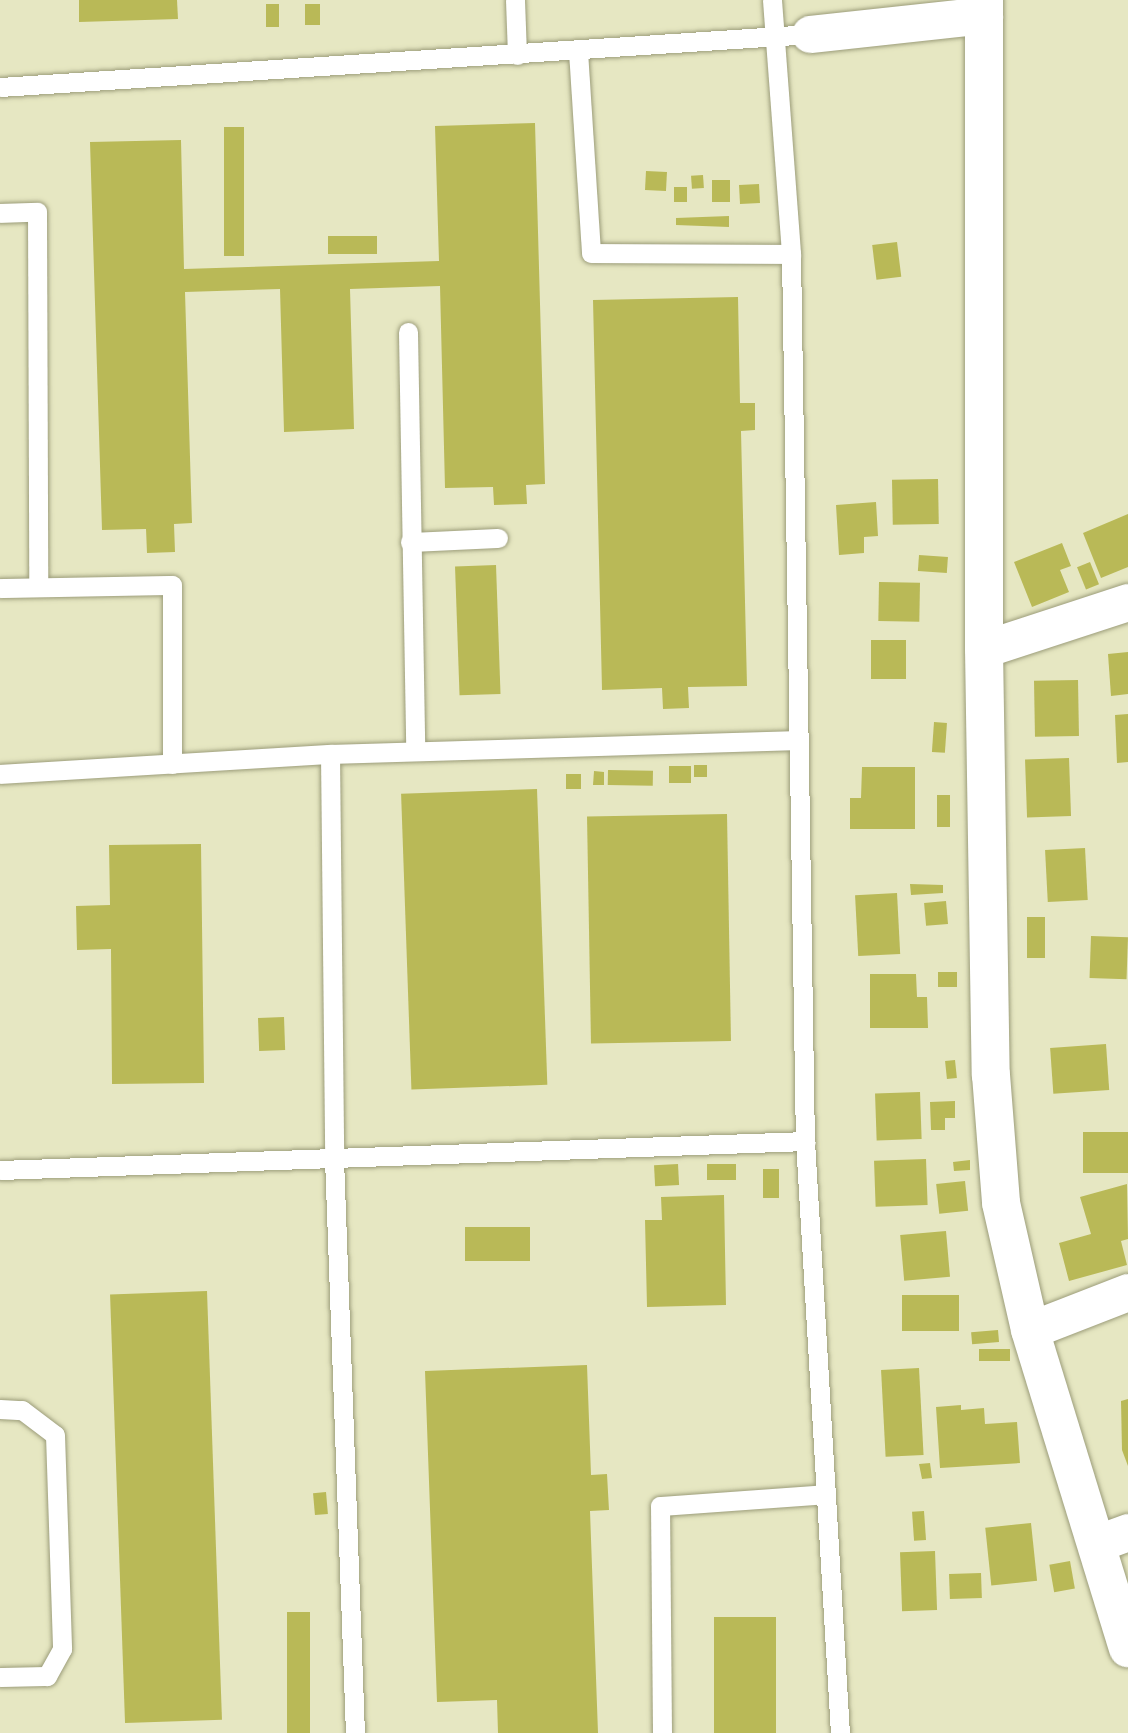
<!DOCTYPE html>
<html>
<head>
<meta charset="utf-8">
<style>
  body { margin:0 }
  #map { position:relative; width:1128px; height:1733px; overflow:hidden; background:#e6e7c2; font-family:"Zilla Slab",serif }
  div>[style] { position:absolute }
  .building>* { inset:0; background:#b9b957; transform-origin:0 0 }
  .roads { filter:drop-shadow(0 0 2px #9c9d7a) drop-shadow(0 0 2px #9c9d7a) }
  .service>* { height:19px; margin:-9.5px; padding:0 9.5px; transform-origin:9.5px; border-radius:9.5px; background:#fff }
  .minor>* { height:37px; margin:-18.5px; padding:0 18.5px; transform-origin:18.5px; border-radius:18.5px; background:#fff }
  .tertiary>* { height:38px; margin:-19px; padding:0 19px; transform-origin:19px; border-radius:19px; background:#fff }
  span { translate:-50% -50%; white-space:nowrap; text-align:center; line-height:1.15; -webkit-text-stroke:5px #e6e7c2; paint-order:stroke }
</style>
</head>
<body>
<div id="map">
  <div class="building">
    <div style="clip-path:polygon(79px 0,177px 0,178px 19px,79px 22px)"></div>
    <div style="left:266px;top:4px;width:13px;height:23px"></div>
    <div style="left:305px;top:4px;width:15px;height:21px"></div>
    <div style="clip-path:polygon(535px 123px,545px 484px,526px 485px,527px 504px,494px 505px,493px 487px,445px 488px,440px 286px,350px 289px,354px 429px,284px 432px,280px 289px,185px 292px,192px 523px,174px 524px,175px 552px,147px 553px,146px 529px,102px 530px,90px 142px,181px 140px,184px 269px,439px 261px,435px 126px)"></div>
    <div style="left:224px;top:127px;width:20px;height:129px"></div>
    <div style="left:646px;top:171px;width:21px;height:19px;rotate:3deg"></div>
    <div style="left:703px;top:175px;width:13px;height:12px;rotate:86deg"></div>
    <div style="left:730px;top:180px;width:22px;height:18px;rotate:90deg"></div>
    <div style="left:759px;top:184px;width:19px;height:20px;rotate:87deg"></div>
    <div style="left:674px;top:187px;width:13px;height:15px"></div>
    <div style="clip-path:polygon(729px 216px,729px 227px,676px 225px,676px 218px)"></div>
    <div style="left:328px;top:236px;width:49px;height:18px"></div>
    <div style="left:897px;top:242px;width:35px;height:25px;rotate:83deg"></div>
    <div style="clip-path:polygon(738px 297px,740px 403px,755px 403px,755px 430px,741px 431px,747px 686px,688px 687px,689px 708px,663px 709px,662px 688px,602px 690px,593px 300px)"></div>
    <div style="left:938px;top:479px;width:45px;height:46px;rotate:89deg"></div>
    <div style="clip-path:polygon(876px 502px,878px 536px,864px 537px,864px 553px,839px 555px,836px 505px)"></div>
    <div style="clip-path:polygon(1128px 514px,1128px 567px,1101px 578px,1083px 533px)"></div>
    <div style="clip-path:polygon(1062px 543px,1071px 566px,1060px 570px,1069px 592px,1032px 607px,1014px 562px)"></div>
    <div style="left:919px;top:555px;width:29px;height:16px;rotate:4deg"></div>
    <div style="left:1090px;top:562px;width:24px;height:14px;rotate:68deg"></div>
    <div style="left:496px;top:565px;width:129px;height:41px;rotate:88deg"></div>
    <div style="left:879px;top:582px;width:41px;height:39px;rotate:1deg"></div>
    <div style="left:871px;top:640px;width:35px;height:39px"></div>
    <div style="clip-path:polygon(1128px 652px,1128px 694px,1111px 696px,1108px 654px)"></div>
    <div style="left:1078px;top:680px;width:56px;height:44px;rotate:89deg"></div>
    <div style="clip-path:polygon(1128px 714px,1128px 762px,1117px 763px,1115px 715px)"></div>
    <div style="left:934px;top:722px;width:13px;height:30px;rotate:4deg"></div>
    <div style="left:1069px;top:758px;width:58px;height:44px;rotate:88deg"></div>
    <div style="left:694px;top:765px;width:13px;height:12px"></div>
    <div style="left:691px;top:766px;width:17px;height:22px;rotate:90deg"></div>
    <div style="clip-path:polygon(862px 767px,915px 767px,915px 829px,850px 829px,850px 798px,861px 798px)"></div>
    <div style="left:608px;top:770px;width:45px;height:15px;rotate:1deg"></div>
    <div style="clip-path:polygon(594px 771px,604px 772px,604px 785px,593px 785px)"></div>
    <div style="left:566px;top:774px;width:15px;height:15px"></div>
    <div style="left:537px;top:789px;width:296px;height:136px;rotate:88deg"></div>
    <div style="left:937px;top:795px;width:13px;height:32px"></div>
    <div style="left:727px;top:814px;width:227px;height:140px;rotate:89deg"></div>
    <div style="clip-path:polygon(201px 844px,204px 1083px,112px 1084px,111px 949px,77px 950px,76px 906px,110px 905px,109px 845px)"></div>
    <div style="left:1085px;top:848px;width:52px;height:40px;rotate:87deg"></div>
    <div style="clip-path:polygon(910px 884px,943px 885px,943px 893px,911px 895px)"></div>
    <div style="left:897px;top:893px;width:61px;height:42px;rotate:87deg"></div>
    <div style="left:946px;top:901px;width:23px;height:22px;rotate:85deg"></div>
    <div style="left:1027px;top:917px;width:18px;height:41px"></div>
    <div style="left:1091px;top:936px;width:37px;height:42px;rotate:2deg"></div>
    <div style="left:957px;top:972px;width:15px;height:19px;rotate:90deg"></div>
    <div style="clip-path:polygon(870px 974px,916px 974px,917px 997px,927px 997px,928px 1028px,870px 1028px)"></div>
    <div style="left:284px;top:1017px;width:33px;height:26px;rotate:88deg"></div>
    <div style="left:1106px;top:1044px;width:46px;height:56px;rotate:86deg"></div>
    <div style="left:955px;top:1060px;width:18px;height:10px;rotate:84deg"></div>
    <div style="left:920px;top:1092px;width:47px;height:45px;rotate:88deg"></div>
    <div style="clip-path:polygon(955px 1101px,955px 1118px,945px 1118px,945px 1130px,931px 1130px,930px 1102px)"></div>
    <div style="left:1128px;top:1132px;width:41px;height:45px;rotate:90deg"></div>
    <div style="left:926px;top:1159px;width:46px;height:52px;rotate:88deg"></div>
    <div style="clip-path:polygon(970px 1160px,970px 1170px,954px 1171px,953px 1162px)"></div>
    <div style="left:678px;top:1164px;width:21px;height:24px;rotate:87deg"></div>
    <div style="left:707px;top:1164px;width:29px;height:16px"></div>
    <div style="left:763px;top:1169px;width:16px;height:29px"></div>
    <div style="left:965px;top:1181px;width:30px;height:29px;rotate:84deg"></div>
    <div style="clip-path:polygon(1127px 1184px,1128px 1239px,1121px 1241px,1127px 1265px,1069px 1281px,1059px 1243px,1091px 1234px,1080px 1197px)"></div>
    <div style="clip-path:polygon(724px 1195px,726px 1305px,647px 1307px,645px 1220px,662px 1220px,661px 1197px)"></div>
    <div style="left:465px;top:1227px;width:65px;height:34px"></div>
    <div style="left:946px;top:1231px;width:46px;height:46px;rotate:85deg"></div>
    <div style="left:207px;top:1291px;width:429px;height:97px;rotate:88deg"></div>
    <div style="left:959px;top:1295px;width:36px;height:57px;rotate:90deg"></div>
    <div style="left:998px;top:1330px;width:12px;height:27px;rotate:85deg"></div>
    <div style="left:1010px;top:1349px;width:12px;height:31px;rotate:90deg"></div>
    <div style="clip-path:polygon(587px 1365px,591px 1475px,607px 1474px,609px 1510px,590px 1511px,598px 1733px,498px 1733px,497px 1700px,437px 1702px,425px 1371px)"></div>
    <div style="left:919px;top:1368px;width:87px;height:38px;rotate:87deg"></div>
    <div style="clip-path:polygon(1128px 1399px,1128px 1466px,1122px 1450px,1121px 1401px)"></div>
    <div style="clip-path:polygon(961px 1405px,961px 1410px,984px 1408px,985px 1424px,1017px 1422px,1020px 1463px,940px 1468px,936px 1407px)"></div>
    <div style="clip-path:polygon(930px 1463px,932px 1478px,922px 1479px,919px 1464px)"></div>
    <div style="left:326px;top:1492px;width:22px;height:13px;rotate:85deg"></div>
    <div style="left:924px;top:1511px;width:29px;height:12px;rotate:86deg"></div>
    <div style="left:1031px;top:1523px;width:58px;height:46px;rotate:84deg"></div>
    <div style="left:935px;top:1551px;width:59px;height:35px;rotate:88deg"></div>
    <div style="left:1070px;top:1561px;width:28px;height:21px;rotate:80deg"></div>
    <div style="left:981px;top:1573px;width:25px;height:32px;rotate:88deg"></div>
    <div style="left:287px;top:1612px;width:23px;height:121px"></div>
    <div style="left:776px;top:1617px;width:116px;height:62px;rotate:90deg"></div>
  </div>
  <div class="roads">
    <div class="service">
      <div style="left:515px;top:0;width:55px;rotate:87.9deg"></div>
      <div style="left:772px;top:0;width:255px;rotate:85.7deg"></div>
      <div style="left:791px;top:254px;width:887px;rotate:89.1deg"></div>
      <div style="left:805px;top:1141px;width:593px;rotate:86.62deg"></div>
      <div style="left:578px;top:51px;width:202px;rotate:86.3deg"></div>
      <div style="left:591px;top:253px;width:200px;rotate:0.3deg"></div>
      <div style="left:0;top:87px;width:812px;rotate:-3.74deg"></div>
      <div style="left:0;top:213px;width:37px;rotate:-2deg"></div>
      <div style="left:37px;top:212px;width:374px;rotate:89.8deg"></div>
      <div style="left:408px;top:332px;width:419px;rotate:89deg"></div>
      <div style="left:410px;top:542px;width:88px;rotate:-2.6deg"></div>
      <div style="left:0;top:588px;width:172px;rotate:-1deg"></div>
      <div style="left:172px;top:585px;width:179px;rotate:90deg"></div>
      <div style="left:330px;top:754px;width:404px;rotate:89.4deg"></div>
      <div style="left:334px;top:1158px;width:575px;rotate:87.91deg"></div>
      <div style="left:0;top:774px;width:331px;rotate:-3.5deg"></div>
      <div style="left:330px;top:754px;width:469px;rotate:-1.7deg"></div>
      <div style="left:0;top:1170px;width:806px;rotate:-2.06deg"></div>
      <div style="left:0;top:1409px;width:22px;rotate:3deg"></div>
      <div style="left:22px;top:1410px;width:41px;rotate:37.1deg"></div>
      <div style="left:55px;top:1435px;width:214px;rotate:88.1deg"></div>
      <div style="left:62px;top:1649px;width:31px;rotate:119deg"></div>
      <div style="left:47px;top:1676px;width:47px;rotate:178.8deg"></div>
      <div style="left:662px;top:1733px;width:227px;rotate:-90.5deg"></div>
      <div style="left:660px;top:1506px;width:166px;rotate:-4.1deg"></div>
    </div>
    <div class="minor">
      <div style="left:810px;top:34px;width:175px;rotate:-6.2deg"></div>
      <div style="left:984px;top:649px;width:151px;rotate:-18.1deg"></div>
      <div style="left:1030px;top:1330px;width:105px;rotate:-21.2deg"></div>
      <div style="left:1098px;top:1543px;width:32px;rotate:-20deg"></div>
    </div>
    <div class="tertiary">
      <div style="left:984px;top:0;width:649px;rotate:90deg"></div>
      <div style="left:984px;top:649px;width:426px;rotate:89.1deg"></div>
      <div style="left:991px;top:1075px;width:128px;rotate:85.5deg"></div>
      <div style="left:1001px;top:1203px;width:130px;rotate:77.1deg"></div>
      <div style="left:1030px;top:1330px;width:333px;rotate:72.9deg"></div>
    </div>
  </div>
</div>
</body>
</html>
